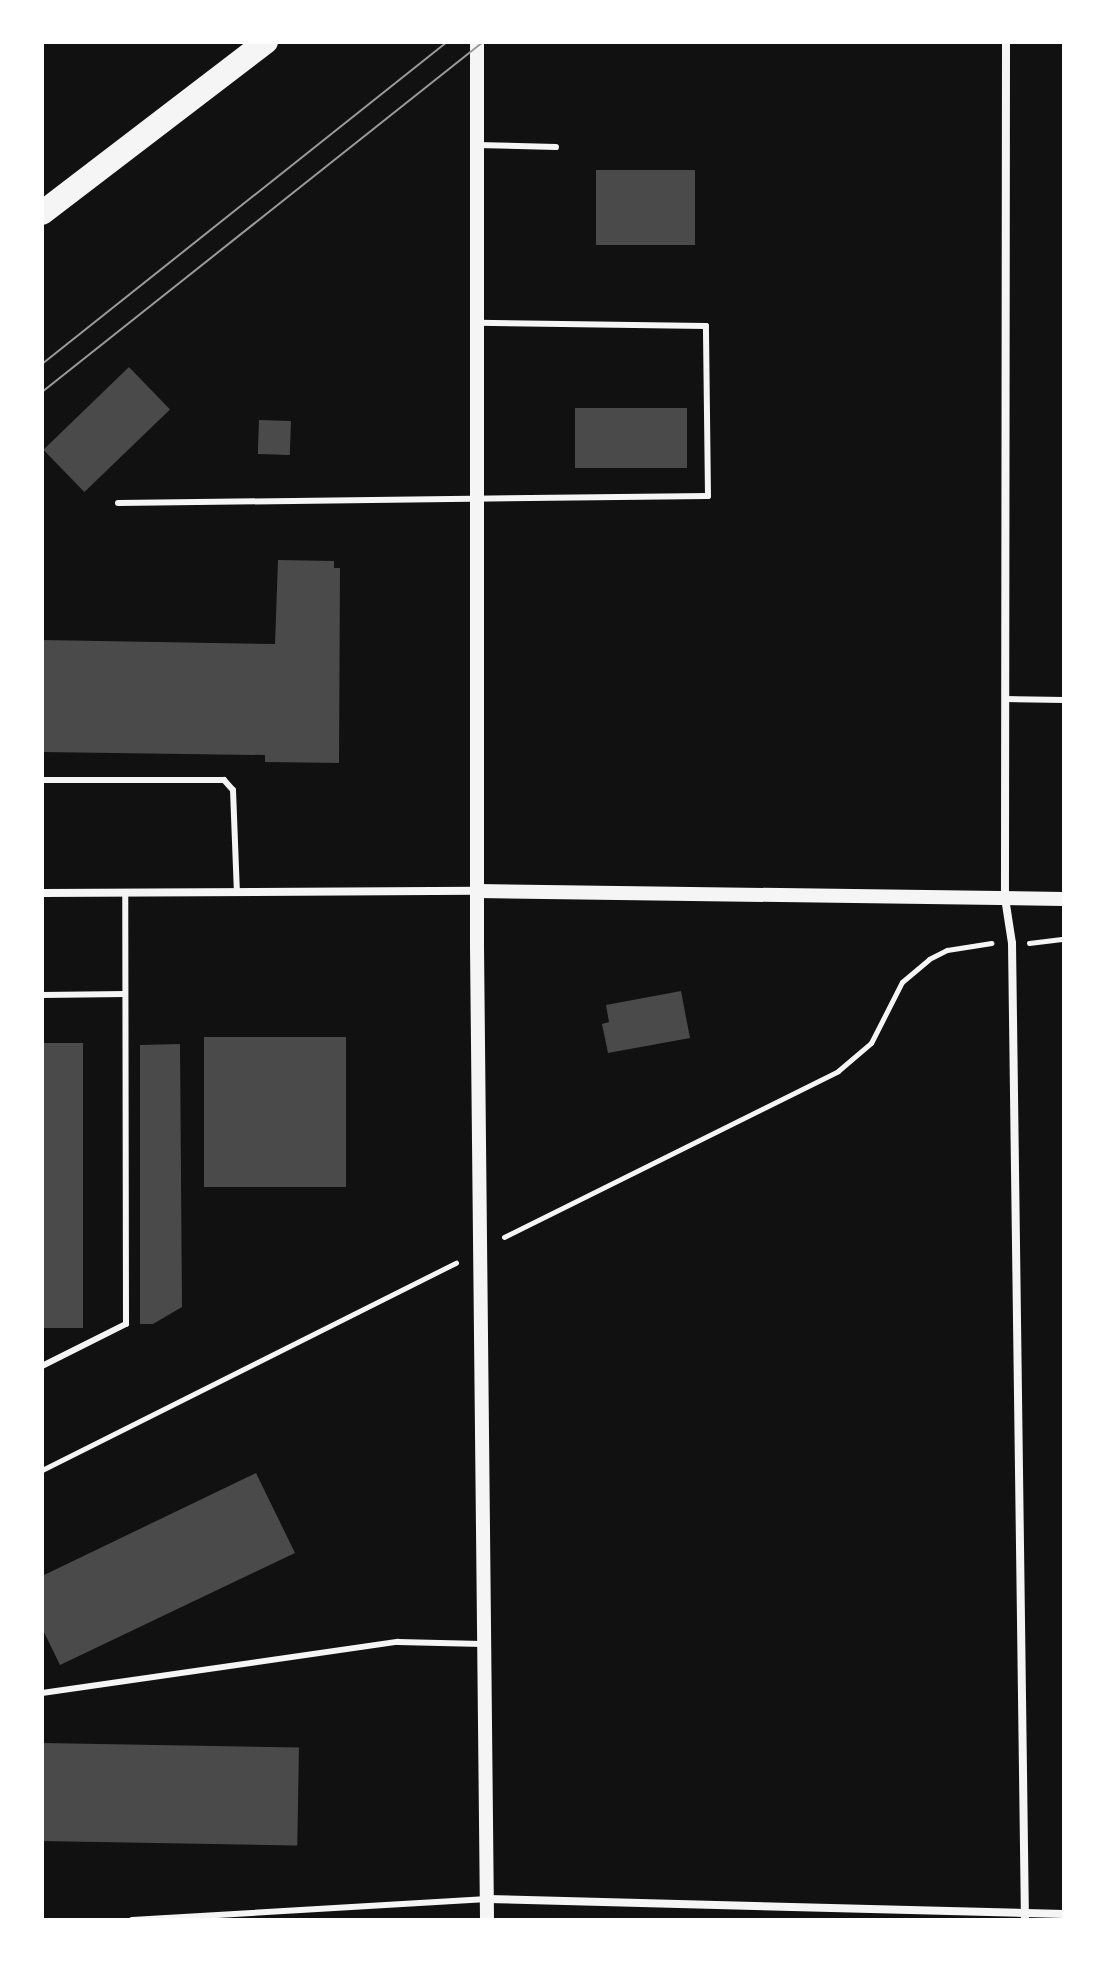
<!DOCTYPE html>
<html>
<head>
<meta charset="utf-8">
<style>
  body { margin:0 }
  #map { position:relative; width:1106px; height:1962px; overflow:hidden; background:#111; font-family:Signika,sans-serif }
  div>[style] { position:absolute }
  .building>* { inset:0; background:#4a4a4a; transform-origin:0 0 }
  .path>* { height:5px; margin:-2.5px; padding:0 2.5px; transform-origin:2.5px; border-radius:2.5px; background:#f5f5f5 }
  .service>* { height:6px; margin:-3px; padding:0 3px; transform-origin:3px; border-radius:3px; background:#f5f5f5 }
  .minor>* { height:8px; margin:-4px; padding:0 4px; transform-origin:4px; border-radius:4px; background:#f5f5f5 }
  .tertiary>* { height:14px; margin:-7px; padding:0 7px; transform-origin:7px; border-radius:7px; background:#f5f5f5 }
  .motorway>* { height:24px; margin:-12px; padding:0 12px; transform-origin:12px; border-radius:12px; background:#f5f5f5 }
  .tram>* { height:2px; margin:-1px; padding:0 1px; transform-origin:1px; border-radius:1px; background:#9a9a9a }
  span { translate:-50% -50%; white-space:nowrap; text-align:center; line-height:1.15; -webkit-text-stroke:6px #fff; paint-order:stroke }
  .frame { position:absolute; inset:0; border:44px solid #fff; pointer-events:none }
</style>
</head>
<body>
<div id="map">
  <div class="building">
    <div style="left:596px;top:170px;width:99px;height:75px"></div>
    <div style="left:129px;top:367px;width:59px;height:119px;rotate:46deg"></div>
    <div style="left:687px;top:408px;width:60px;height:112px;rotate:90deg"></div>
    <div style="left:259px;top:420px;width:32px;height:34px;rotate:2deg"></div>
    <div style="clip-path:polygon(278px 560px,334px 561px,334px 568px,340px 568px,339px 763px,265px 762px,265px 755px,42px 752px,42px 640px,275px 644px)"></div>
    <div style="clip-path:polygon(681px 991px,690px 1038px,608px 1053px,602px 1024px,609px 1022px,606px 1005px)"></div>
    <div style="left:204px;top:1037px;width:142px;height:150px"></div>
    <div style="left:42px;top:1043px;width:41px;height:285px"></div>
    <div style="clip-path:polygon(180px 1044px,182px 1307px,153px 1324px,140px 1324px,140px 1045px)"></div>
    <div style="clip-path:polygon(256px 1473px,295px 1553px,60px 1665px,42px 1628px,42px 1576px)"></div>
    <div style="left:42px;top:1743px;width:257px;height:98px;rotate:1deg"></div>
  </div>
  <div class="path">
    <div style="left:1029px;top:943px;width:35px;rotate:-7deg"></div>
    <div style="left:504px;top:1237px;width:373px;rotate:-26.4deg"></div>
    <div style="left:838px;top:1071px;width:43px;rotate:-40.3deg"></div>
    <div style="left:871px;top:1043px;width:68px;rotate:-63.1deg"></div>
    <div style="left:902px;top:982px;width:35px;rotate:-40deg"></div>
    <div style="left:929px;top:959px;width:20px;rotate:-27deg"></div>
    <div style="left:947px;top:950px;width:45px;rotate:-9deg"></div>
    <div style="left:42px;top:1470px;width:463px;rotate:-26.6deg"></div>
  </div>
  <div class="service">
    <div style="left:477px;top:145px;width:79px;rotate:1.5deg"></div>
    <div style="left:118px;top:503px;width:590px;rotate:-0.68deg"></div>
    <div style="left:708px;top:496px;width:170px;rotate:-90.7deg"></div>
    <div style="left:706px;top:326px;width:229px;rotate:-179.2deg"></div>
    <div style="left:1005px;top:699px;width:59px;rotate:1deg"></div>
    <div style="left:42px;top:780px;width:182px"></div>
    <div style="left:224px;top:780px;width:13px;rotate:48deg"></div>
    <div style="left:233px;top:790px;width:102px;rotate:87.8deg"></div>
    <div style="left:42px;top:995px;width:83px;rotate:-0.7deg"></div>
    <div style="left:42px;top:1366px;width:94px;rotate:-26.6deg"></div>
    <div style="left:126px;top:1324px;width:431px;rotate:-90.1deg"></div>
    <div style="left:42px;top:1693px;width:360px;rotate:-8.2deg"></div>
    <div style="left:398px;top:1642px;width:84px;rotate:1.4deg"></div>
    <div style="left:132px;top:1920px;width:356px;rotate:-3.4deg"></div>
  </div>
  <div class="minor">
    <div style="left:1006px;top:42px;width:856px;rotate:90.07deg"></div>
    <div style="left:1005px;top:898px;width:46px;rotate:81.2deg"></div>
    <div style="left:1012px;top:943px;width:977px;rotate:89.24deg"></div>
    <div style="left:42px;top:893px;width:436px;rotate:-0.3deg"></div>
    <div style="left:487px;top:1899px;width:577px;rotate:1.49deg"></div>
  </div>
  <div class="tertiary">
    <div style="left:477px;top:42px;width:905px;rotate:90deg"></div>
    <div style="left:477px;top:947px;width:973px;rotate:89.41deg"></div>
    <div style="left:478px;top:891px;width:586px;rotate:0.78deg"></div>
  </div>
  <div class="motorway">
    <div style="left:42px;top:213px;width:282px;rotate:-37.4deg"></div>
  </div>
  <div class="tram">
    <div style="left:42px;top:364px;width:517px;rotate:-38.49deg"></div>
    <div style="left:42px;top:392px;width:563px;rotate:-38.44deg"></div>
  </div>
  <div class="frame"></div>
</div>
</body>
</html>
